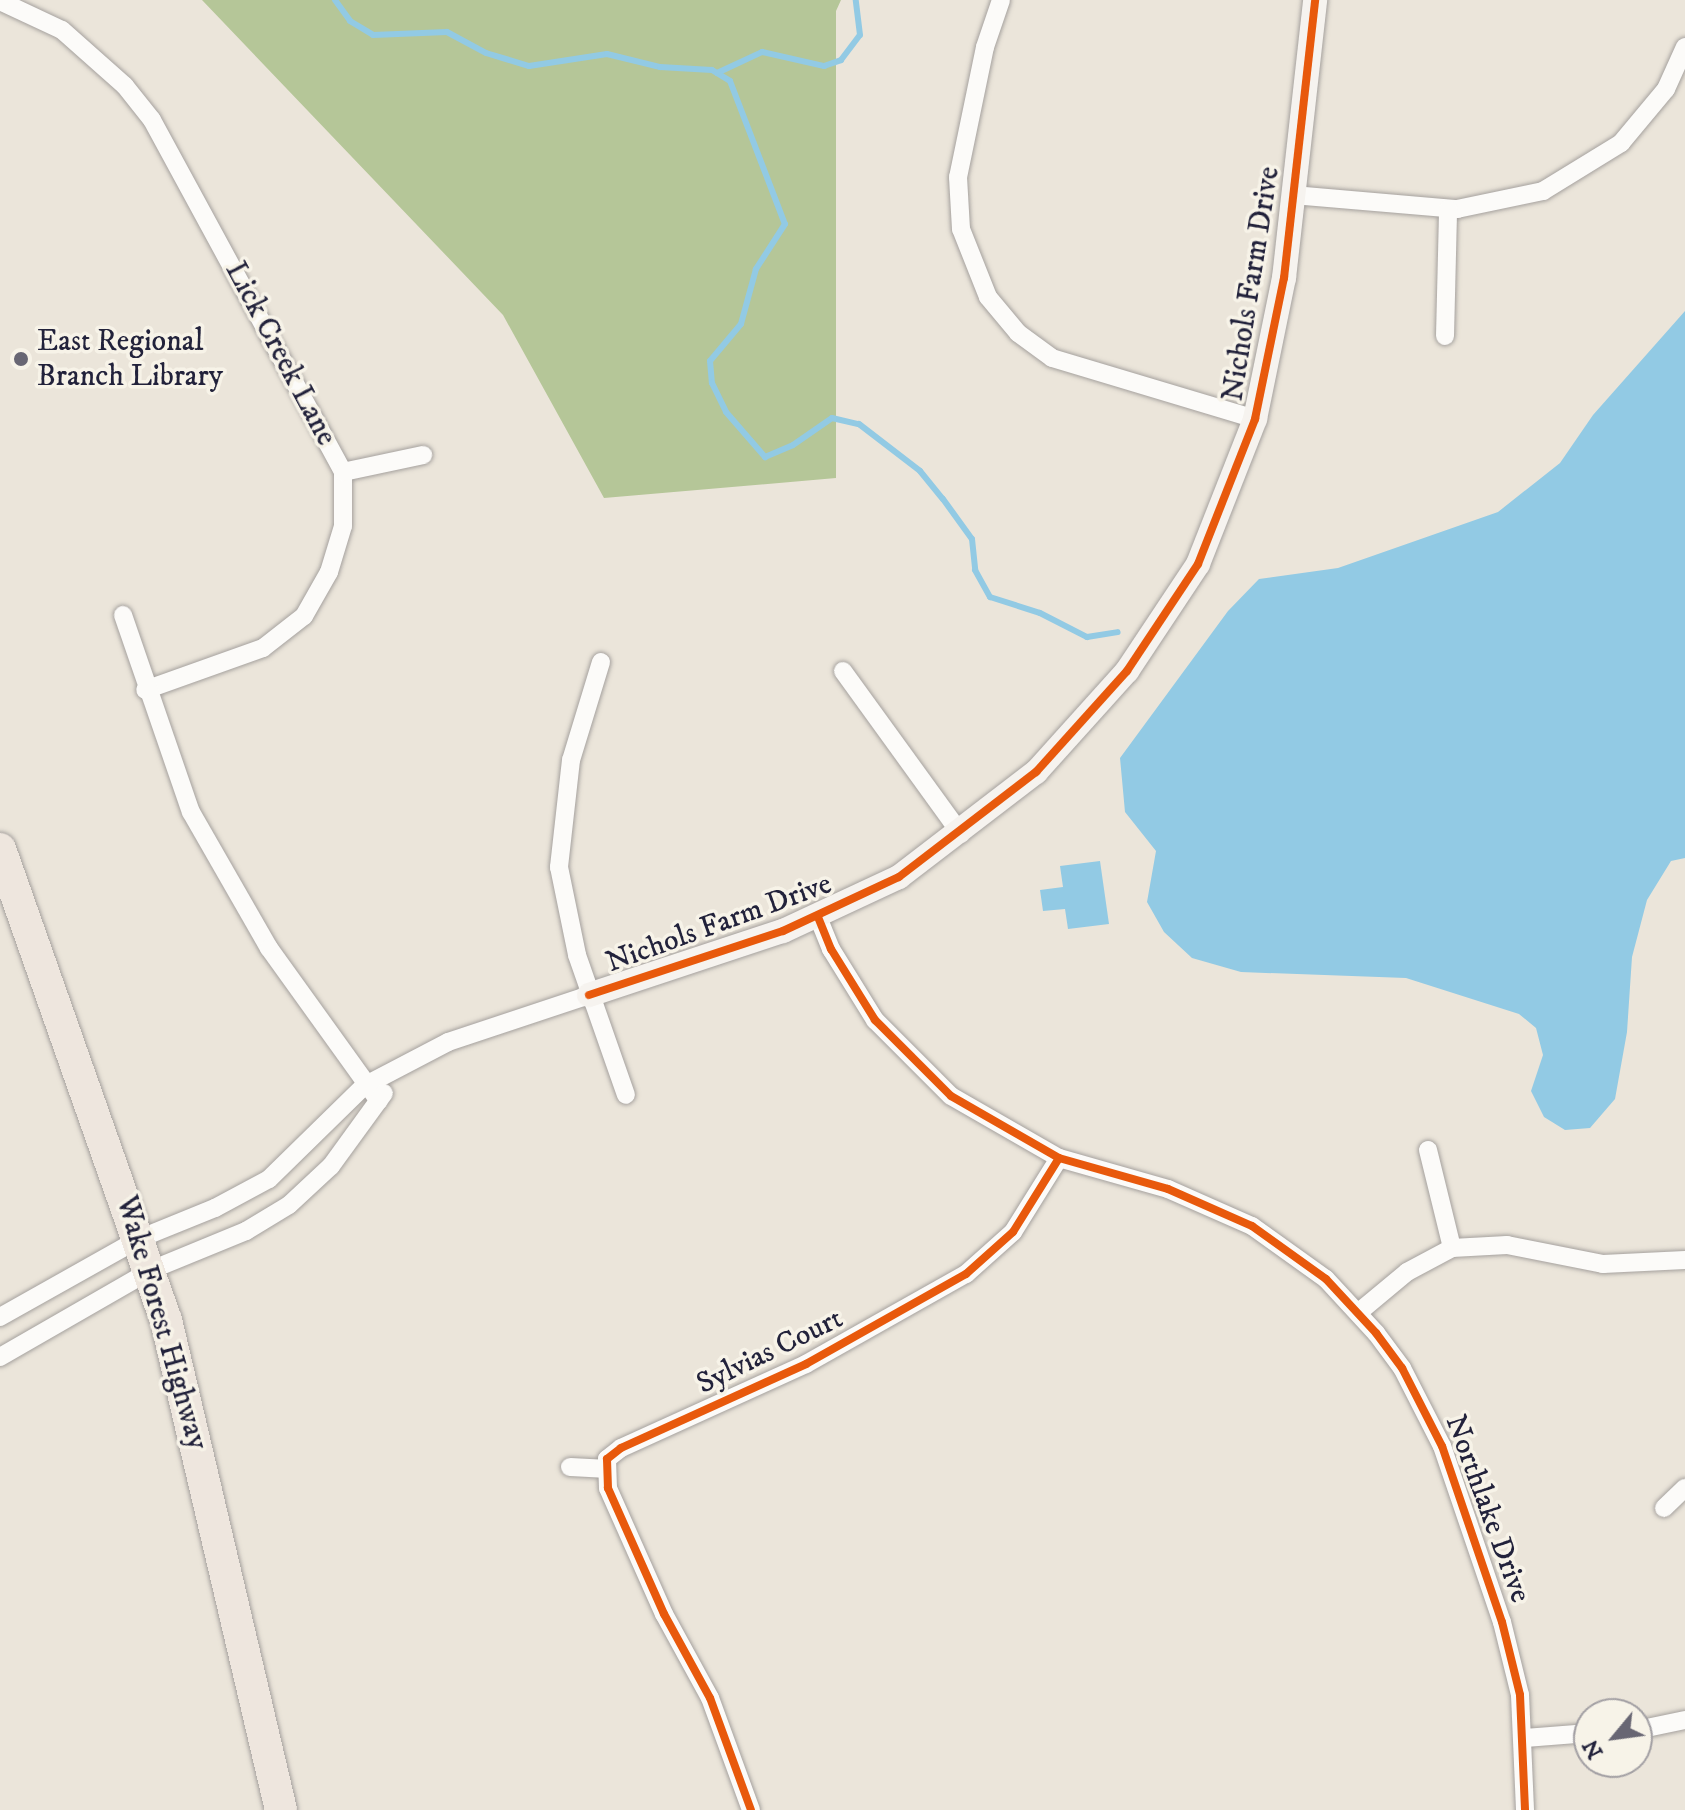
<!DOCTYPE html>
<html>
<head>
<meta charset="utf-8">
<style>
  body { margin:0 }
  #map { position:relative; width:1685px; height:1810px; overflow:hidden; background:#ebe5da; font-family:"IM FELL DW Pica",serif }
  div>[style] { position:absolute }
  .forest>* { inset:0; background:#b5c698 }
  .water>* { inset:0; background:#92cae4 }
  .stream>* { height:6px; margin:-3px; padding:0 3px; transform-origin:3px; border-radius:3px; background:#92cae4 }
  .roads { filter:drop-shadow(0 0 2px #a5a19e) drop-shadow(0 0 2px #a5a19e) }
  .street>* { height:18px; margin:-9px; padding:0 9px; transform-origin:9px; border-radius:9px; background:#fcfbf9 }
  .secondary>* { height:24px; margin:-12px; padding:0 12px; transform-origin:12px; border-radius:12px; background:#f6f3ef }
  .highway>* { height:32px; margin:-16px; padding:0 16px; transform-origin:16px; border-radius:16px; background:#eee6de }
  .cycleway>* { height:8px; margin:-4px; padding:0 4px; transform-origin:4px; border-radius:4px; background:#e8590c }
  .dots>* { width:22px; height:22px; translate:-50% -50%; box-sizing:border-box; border:4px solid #f7f3e8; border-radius:50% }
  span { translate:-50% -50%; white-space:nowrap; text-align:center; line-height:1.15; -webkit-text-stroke:7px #f7f3e8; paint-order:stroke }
  .street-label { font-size:30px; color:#22223b }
  .poi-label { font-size:30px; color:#22223b }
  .left { translate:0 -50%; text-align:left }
  .north { position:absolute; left:1573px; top:1698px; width:80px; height:80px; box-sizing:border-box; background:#f7f3e8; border:2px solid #a29fa3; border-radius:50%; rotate:241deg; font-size:22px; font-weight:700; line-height:32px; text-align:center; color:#22223b }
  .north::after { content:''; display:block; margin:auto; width:28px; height:36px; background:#686673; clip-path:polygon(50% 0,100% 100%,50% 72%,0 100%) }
</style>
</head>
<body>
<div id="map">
  <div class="forest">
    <div style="clip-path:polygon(202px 0,841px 0,836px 11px,836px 478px,604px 498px,503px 315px)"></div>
  </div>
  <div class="water">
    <div style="clip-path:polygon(1685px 311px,1685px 858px,1671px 861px,1647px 900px,1632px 957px,1627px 1032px,1615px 1099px,1590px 1128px,1565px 1130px,1544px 1117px,1531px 1091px,1543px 1055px,1536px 1028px,1519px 1014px,1406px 978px,1241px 972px,1192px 958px,1164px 932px,1147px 902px,1156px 851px,1125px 812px,1120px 758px,1228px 611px,1259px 579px,1338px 568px,1498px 512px,1560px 463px,1593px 415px)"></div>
    <div style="clip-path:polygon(1100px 861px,1109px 924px,1068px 929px,1065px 909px,1043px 911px,1040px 890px,1063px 887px,1060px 866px)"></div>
  </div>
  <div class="stream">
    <div style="left:335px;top:0;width:26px;rotate:54deg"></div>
    <div style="left:350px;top:21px;width:27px;rotate:31deg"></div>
    <div style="left:373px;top:35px;width:74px;rotate:-2.3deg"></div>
    <div style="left:447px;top:32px;width:44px;rotate:28.3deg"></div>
    <div style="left:486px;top:53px;width:45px;rotate:16.8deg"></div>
    <div style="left:529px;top:66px;width:79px;rotate:-8.7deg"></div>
    <div style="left:607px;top:54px;width:55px;rotate:13.8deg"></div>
    <div style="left:660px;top:67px;width:52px;rotate:3.3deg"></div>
    <div style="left:712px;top:70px;width:21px;rotate:31deg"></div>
    <div style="left:730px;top:81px;width:153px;rotate:69deg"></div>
    <div style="left:785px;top:224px;width:54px;rotate:122.8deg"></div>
    <div style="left:756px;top:269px;width:57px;rotate:105.3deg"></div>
    <div style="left:741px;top:324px;width:48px;rotate:130deg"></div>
    <div style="left:710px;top:361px;width:22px;rotate:85deg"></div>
    <div style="left:712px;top:383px;width:32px;rotate:64deg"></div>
    <div style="left:726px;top:412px;width:60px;rotate:49.1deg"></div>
    <div style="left:765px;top:457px;width:30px;rotate:-23deg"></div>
    <div style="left:793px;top:445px;width:47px;rotate:-34.7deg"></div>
    <div style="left:832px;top:418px;width:28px;rotate:13deg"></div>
    <div style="left:859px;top:424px;width:77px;rotate:37.6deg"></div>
    <div style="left:920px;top:471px;width:36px;rotate:51deg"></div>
    <div style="left:943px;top:499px;width:49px;rotate:54.1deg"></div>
    <div style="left:972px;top:539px;width:31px;rotate:84deg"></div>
    <div style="left:975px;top:570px;width:31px;rotate:61deg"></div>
    <div style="left:990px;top:597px;width:52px;rotate:17.7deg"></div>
    <div style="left:1040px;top:613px;width:53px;rotate:27.1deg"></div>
    <div style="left:1087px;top:637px;width:31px;rotate:-9deg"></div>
    <div style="left:717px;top:73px;width:50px;rotate:-25deg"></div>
    <div style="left:762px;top:52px;width:64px;rotate:12.7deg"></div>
    <div style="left:824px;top:66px;width:18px;rotate:-19deg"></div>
    <div style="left:841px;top:60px;width:31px;rotate:-53deg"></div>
    <div style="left:860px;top:35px;width:35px;rotate:-97deg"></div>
  </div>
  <div class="roads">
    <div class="street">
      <div style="left:1001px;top:0;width:50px;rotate:108.8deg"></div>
      <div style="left:985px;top:47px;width:133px;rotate:101.7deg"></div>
      <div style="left:958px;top:177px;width:52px;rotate:86.7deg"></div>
      <div style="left:961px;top:229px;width:73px;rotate:68.3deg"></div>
      <div style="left:988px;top:297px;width:47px;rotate:50.2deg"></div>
      <div style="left:1018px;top:333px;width:42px;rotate:36.3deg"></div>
      <div style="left:1052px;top:358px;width:212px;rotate:16.7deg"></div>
      <div style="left:0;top:1px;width:68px;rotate:25.1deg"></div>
      <div style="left:62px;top:30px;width:84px;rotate:41.6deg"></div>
      <div style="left:125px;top:86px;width:43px;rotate:51.5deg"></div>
      <div style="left:152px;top:120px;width:400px;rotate:61.5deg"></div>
      <div style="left:343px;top:472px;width:54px;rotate:90deg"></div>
      <div style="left:343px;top:526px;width:48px;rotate:106.9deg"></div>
      <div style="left:329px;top:572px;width:51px;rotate:119.6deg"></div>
      <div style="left:304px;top:616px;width:52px;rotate:142deg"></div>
      <div style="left:263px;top:648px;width:125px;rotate:160.4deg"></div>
      <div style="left:1293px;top:195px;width:165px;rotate:4.9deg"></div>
      <div style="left:1457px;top:209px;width:88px;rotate:-11.8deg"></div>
      <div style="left:1543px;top:191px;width:92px;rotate:-31.6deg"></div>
      <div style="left:1621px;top:143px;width:70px;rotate:-50.2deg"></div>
      <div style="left:1666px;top:89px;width:46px;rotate:-65.7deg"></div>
      <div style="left:1445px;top:336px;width:127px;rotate:-88.6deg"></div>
      <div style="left:343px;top:472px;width:82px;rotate:-12deg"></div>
      <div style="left:123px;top:615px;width:208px;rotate:71deg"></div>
      <div style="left:191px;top:812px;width:157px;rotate:60.2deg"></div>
      <div style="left:269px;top:948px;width:188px;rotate:54.3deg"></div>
      <div style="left:601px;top:662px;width:102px;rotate:107deg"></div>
      <div style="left:571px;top:760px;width:108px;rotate:96.4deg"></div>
      <div style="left:559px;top:867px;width:90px;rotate:78.4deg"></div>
      <div style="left:577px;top:955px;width:148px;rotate:70.7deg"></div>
      <div style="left:843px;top:671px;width:201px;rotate:54.1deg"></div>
      <div style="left:818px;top:917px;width:35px;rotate:68deg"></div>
      <div style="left:831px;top:949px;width:84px;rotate:58.2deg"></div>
      <div style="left:875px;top:1020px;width:107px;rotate:45deg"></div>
      <div style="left:951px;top:1096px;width:125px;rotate:29.9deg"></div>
      <div style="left:1059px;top:1158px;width:113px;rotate:15.9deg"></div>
      <div style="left:1168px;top:1189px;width:92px;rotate:23.8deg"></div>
      <div style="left:1252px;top:1226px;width:91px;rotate:35.6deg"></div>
      <div style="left:1326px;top:1279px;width:74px;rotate:47.2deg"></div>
      <div style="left:1376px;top:1333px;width:44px;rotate:53.4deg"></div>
      <div style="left:1402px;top:1368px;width:88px;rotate:62.9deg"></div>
      <div style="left:1442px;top:1446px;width:186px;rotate:71.2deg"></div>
      <div style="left:1502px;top:1622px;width:75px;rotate:76.1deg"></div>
      <div style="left:1520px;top:1695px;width:115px;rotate:87.5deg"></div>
      <div style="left:1428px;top:1150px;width:101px;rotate:76.2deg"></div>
      <div style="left:1359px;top:1312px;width:62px;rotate:-39.8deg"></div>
      <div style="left:1407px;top:1272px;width:51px;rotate:-28.1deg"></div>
      <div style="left:1452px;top:1248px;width:55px;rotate:-3.1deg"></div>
      <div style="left:1507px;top:1245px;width:98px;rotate:11.2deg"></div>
      <div style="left:1603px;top:1264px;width:82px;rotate:-2.8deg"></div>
      <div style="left:0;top:1317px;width:162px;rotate:-29.3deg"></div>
      <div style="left:141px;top:1238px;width:80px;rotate:-22.1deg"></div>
      <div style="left:215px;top:1208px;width:61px;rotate:-28.2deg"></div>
      <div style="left:269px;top:1179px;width:133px;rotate:-44.4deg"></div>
      <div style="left:364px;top:1086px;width:95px;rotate:-27.6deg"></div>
      <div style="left:448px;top:1042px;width:149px;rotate:-18.4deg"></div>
      <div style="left:0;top:1357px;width:174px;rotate:-29.9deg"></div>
      <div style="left:151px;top:1270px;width:103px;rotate:-22.3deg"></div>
      <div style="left:246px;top:1231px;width:50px;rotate:-31.2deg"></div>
      <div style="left:289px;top:1205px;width:57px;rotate:-42.9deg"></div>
      <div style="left:331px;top:1166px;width:90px;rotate:-54deg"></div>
      <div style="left:570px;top:1467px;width:34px;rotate:3deg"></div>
      <div style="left:1664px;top:1508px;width:29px;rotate:-44deg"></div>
      <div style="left:1637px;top:1730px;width:49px;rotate:-11.8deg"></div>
      <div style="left:1525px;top:1738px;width:64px;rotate:-4.5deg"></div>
      <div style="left:751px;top:1810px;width:119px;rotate:-110.1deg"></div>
      <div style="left:710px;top:1698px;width:96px;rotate:-118.7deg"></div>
      <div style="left:664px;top:1614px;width:138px;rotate:-114deg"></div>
      <div style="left:608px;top:1488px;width:29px;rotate:-92deg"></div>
      <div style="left:607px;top:1459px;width:18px;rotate:-38deg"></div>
      <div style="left:621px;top:1448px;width:203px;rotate:-24.4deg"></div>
      <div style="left:806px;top:1364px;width:184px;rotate:-29.4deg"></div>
      <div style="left:966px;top:1274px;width:63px;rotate:-41.8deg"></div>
      <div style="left:1013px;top:1232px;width:87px;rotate:-58.1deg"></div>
    </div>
    <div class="secondary">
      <div style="left:589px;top:995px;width:204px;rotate:-18.3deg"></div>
      <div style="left:783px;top:931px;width:128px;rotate:-25deg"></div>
      <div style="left:899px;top:877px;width:173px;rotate:-37.5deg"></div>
      <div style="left:1036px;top:772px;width:136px;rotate:-48deg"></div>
      <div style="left:1127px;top:671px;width:128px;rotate:-56.4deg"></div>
      <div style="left:1198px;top:564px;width:156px;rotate:-68.5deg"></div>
      <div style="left:1255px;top:419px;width:144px;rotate:-78.4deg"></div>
      <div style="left:1284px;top:278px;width:280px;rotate:-83.6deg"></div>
    </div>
    <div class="highway">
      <div style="left:0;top:849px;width:499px;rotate:70.6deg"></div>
      <div style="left:166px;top:1320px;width:503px;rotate:76.79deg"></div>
    </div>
  </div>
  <div class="cycleway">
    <div style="left:818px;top:917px;width:35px;rotate:68deg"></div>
    <div style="left:831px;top:949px;width:84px;rotate:58.2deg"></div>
    <div style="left:875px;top:1020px;width:107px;rotate:45deg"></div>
    <div style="left:951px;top:1096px;width:125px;rotate:29.9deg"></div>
    <div style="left:1059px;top:1158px;width:113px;rotate:15.9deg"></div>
    <div style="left:1168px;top:1189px;width:92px;rotate:23.8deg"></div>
    <div style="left:1252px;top:1226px;width:91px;rotate:35.6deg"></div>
    <div style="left:1326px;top:1279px;width:74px;rotate:47.2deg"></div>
    <div style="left:1376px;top:1333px;width:44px;rotate:53.4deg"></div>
    <div style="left:1402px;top:1368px;width:88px;rotate:62.9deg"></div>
    <div style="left:1442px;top:1446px;width:186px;rotate:71.2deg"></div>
    <div style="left:1502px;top:1622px;width:75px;rotate:76.1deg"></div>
    <div style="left:1520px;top:1695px;width:115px;rotate:87.5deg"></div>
    <div style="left:589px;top:995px;width:204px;rotate:-18.3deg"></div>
    <div style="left:783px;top:931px;width:128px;rotate:-25deg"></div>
    <div style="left:899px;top:877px;width:173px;rotate:-37.5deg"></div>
    <div style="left:1036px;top:772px;width:136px;rotate:-48deg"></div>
    <div style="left:1127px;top:671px;width:128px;rotate:-56.4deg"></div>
    <div style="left:1198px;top:564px;width:156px;rotate:-68.5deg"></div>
    <div style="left:1255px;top:419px;width:144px;rotate:-78.4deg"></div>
    <div style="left:1284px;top:278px;width:280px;rotate:-83.6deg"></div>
    <div style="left:751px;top:1810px;width:119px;rotate:-110.1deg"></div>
    <div style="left:710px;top:1698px;width:96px;rotate:-118.7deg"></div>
    <div style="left:664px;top:1614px;width:138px;rotate:-114deg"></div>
    <div style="left:608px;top:1488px;width:29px;rotate:-92deg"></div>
    <div style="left:607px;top:1459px;width:18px;rotate:-38deg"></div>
    <div style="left:621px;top:1448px;width:203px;rotate:-24.4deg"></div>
    <div style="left:806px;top:1364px;width:184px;rotate:-29.4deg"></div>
    <div style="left:966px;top:1274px;width:63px;rotate:-41.8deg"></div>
    <div style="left:1013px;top:1232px;width:87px;rotate:-58.1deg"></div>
  </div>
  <div class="dots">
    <div style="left:21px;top:359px;background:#686673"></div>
  </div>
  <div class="street-label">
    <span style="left:1252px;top:284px;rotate:-81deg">Nichols Farm Drive</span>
    <span style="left:280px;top:354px;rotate:62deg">Lick Creek Lane</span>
    <span style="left:719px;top:924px;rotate:-20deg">Nichols Farm Drive</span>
    <span style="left:161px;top:1323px;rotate:74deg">Wake Forest Highway</span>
    <span style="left:770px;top:1352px;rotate:-26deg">Sylvias Court</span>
    <span style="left:1487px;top:1509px;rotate:70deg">Northlake Drive</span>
  </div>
  <div class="poi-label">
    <span class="left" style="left:37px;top:359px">East Regional<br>Branch Library</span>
  </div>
  <div class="north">N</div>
</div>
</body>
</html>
